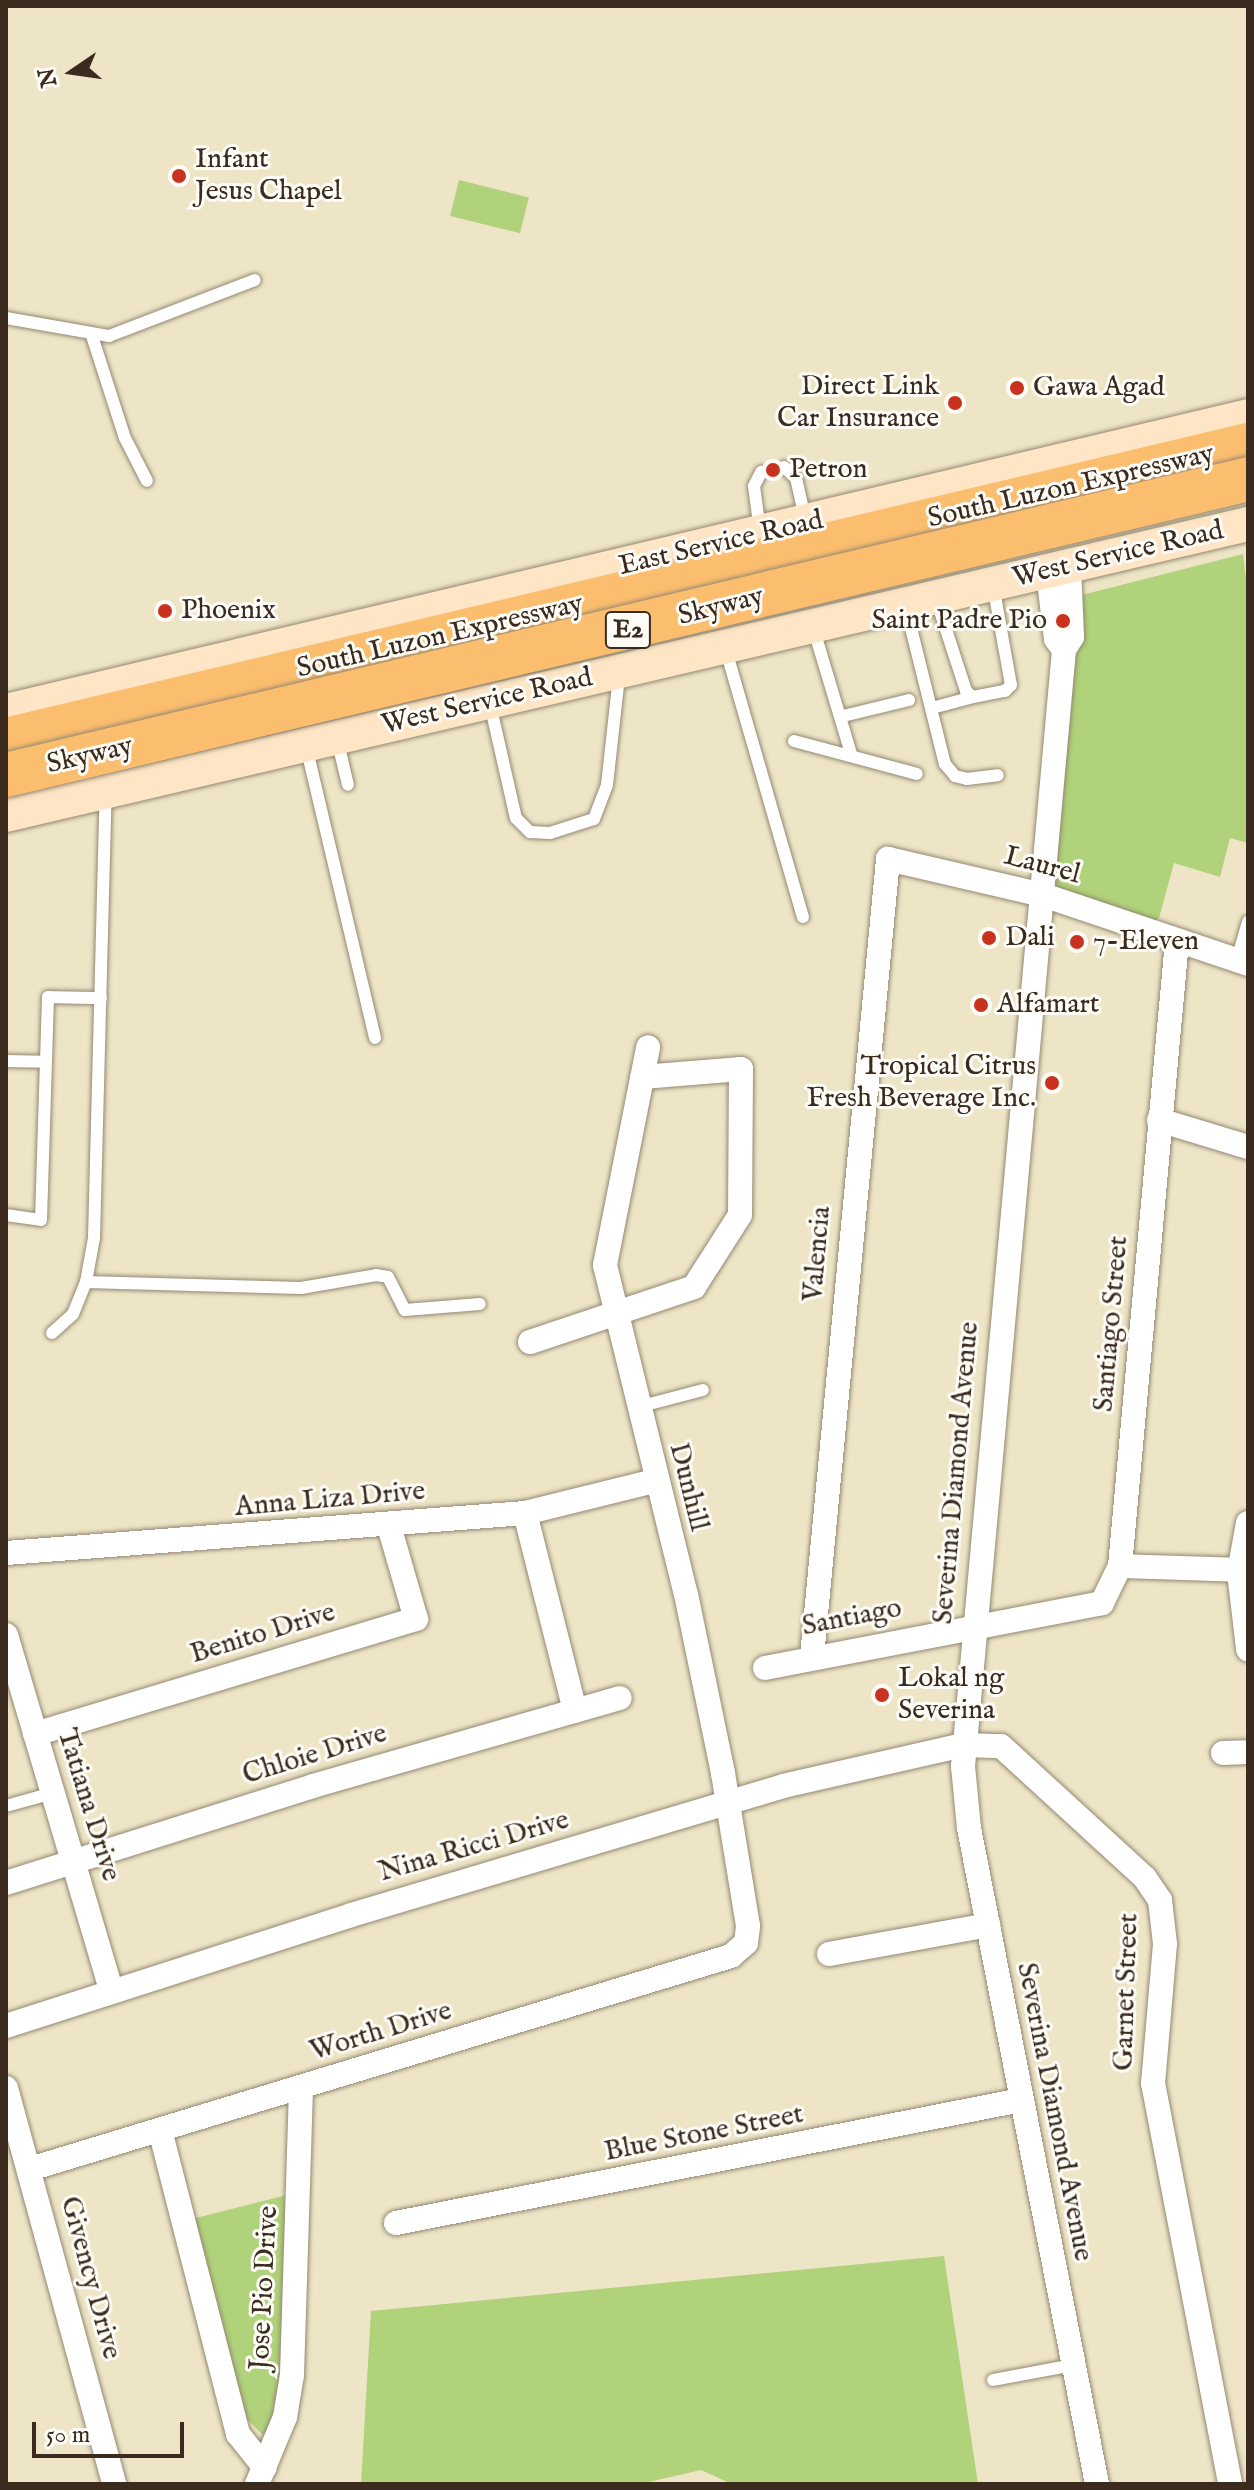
<!DOCTYPE html>
<html>
<head>
<meta charset="utf-8">
<style>
  body { margin:0 }
  #map { position:relative; width:1254px; height:2490px; overflow:hidden; background:#eee5c7; font-family:"IM FELL English",serif }
  div>[style] { position:absolute }
  .green>* { inset:0; background:#b0d27a; transform-origin:0 0 }
  .roads { filter:drop-shadow(0 0 2px #948872) drop-shadow(0 0 2px #948872) }
  .lane>* { height:12px; margin:-6px; padding:0 6px; transform-origin:6px; border-radius:6px; background:#fff }
  .street>* { height:24px; margin:-12px; padding:0 12px; transform-origin:12px; border-radius:12px; background:#fff }
  .secondary>* { height:34px; margin:-17px; padding:0 17px; transform-origin:17px; border-radius:17px; background:#fde5c5 }
  .highway>* { height:44px; margin:-22px; padding:0 22px; transform-origin:22px; border-radius:22px; background:#fbbd6e }
  .bridges { filter:drop-shadow(0 0 2px #948872) drop-shadow(0 0 2px #948872) }
  .highway-bridge>* { height:44px; margin:-22px; padding:0 22px; transform-origin:22px; border-radius:22px; background:#fbbd6e }
  .dots>* { width:22px; height:22px; translate:-50% -50%; box-sizing:border-box; border:4px solid #fdfcf7; border-radius:50% }
  span { translate:-50% -50%; white-space:nowrap; text-align:center; line-height:1.15; -webkit-text-stroke:6px #fdfcf7; paint-order:stroke }
  .shield-label span { padding:2px 6px; background:#fdfcf7; border:2px solid; border-radius:6px; -webkit-text-stroke-width:0 }
  .shield-label { font-size:26px; color:#3b2a1e; font-weight:700 }
  .poi-label { font-size:28px; color:#3b2a1e }
  .left { translate:0 -50%; text-align:left }
  .right { translate:-100% -50%; text-align:right }
  .street-label { font-size:28px; color:#3b2a1e }
  .frame { position:absolute; inset:0; border:8px solid #3b2a1e; pointer-events:none }
  .north { position:absolute; left:32px; top:32px; width:80px; height:80px; -webkit-text-stroke:6px #fdfcf7; paint-order:stroke; rotate:257deg; font-size:22px; font-weight:700; line-height:32px; text-align:center; color:#3b2a1e }
  .north::after { content:''; display:block; margin:auto; width:28px; height:36px; background:#3b2a1e; clip-path:polygon(50% 0,100% 100%,50% 72%,0 100%) }
  .scale { position:absolute; left:32px; top:2422px; width:152px; height:36px; box-sizing:border-box; border:4px solid #3b2a1e; border-top:0; padding-left:10px; font-size:24px; line-height:28px; white-space:nowrap; color:#3b2a1e; -webkit-text-stroke:6px #fdfcf7; paint-order:stroke }
</style>
</head>
<body>
<div id="map">
  <div class="green">
    <div style="left:459px;top:180px;width:72px;height:37px;rotate:14deg"></div>
    <div style="clip-path:polygon(1243px 554px,1248px 595px,1248px 843px,1230px 838px,1220px 877px,1174px 863px,1159px 918px,1151px 923px,1053px 886px,1074px 597px)"></div>
    <div style="clip-path:polygon(291px 2194px,280px 2376px,273px 2418px,264px 2436px,247px 2419px,192px 2219px)"></div>
    <div style="clip-path:polygon(944px 2256px,978px 2484px,732px 2484px,701px 2470px,640px 2484px,361px 2484px,371px 2311px)"></div>
  </div>
  <div class="roads">
    <div class="lane">
      <div style="left:6px;top:318px;width:105px;rotate:9.9deg"></div>
      <div style="left:109px;top:336px;width:156px;rotate:-21deg"></div>
      <div style="left:92px;top:336px;width:107px;rotate:72.1deg"></div>
      <div style="left:125px;top:438px;width:48px;rotate:62.9deg"></div>
      <div style="left:784px;top:467px;width:16px;rotate:43deg"></div>
      <div style="left:796px;top:478px;width:41px;rotate:77.3deg"></div>
      <div style="left:760px;top:531px;width:45px;rotate:-97.6deg"></div>
      <div style="left:754px;top:486px;width:16px;rotate:-63deg"></div>
      <div style="left:936px;top:599px;width:97px;rotate:71.9deg"></div>
      <div style="left:966px;top:691px;width:9px;rotate:41deg"></div>
      <div style="left:973px;top:697px;width:33px;rotate:-11deg"></div>
      <div style="left:1005px;top:691px;width:8px;rotate:-45deg"></div>
      <div style="left:1011px;top:685px;width:102px;rotate:-100.2deg"></div>
      <div style="left:906px;top:608px;width:161px;rotate:76deg"></div>
      <div style="left:945px;top:764px;width:16px;rotate:50deg"></div>
      <div style="left:955px;top:776px;width:12px;rotate:14deg"></div>
      <div style="left:967px;top:779px;width:31px;rotate:-7deg"></div>
      <div style="left:813px;top:627px;width:133px;rotate:73.3deg"></div>
      <div style="left:725px;top:647px;width:281px;rotate:73.9deg"></div>
      <div style="left:490px;top:704px;width:117px;rotate:77.2deg"></div>
      <div style="left:516px;top:818px;width:20px;rotate:45deg"></div>
      <div style="left:530px;top:832px;width:20px;rotate:3deg"></div>
      <div style="left:550px;top:833px;width:46px;rotate:-17.7deg"></div>
      <div style="left:594px;top:819px;width:36px;rotate:-69deg"></div>
      <div style="left:607px;top:785px;width:110px;rotate:-83.7deg"></div>
      <div style="left:932px;top:708px;width:42px;rotate:-15deg"></div>
      <div style="left:843px;top:716px;width:68px;rotate:-13.6deg"></div>
      <div style="left:337px;top:739px;width:47px;rotate:76.6deg"></div>
      <div style="left:794px;top:741px;width:127px;rotate:15deg"></div>
      <div style="left:306px;top:746px;width:300px;rotate:76.7deg"></div>
      <div style="left:1237px;top:960px;width:40px;rotate:-74deg"></div>
      <div style="left:6px;top:1061px;width:39px;rotate:1deg"></div>
      <div style="left:6px;top:1215px;width:35px;rotate:8deg"></div>
      <div style="left:41px;top:1220px;width:223px;rotate:-88.2deg"></div>
      <div style="left:48px;top:997px;width:53px;rotate:1.1deg"></div>
      <div style="left:86px;top:1282px;width:215px;rotate:1.6deg"></div>
      <div style="left:301px;top:1288px;width:76px;rotate:-9.8deg"></div>
      <div style="left:376px;top:1275px;width:12px;rotate:9deg"></div>
      <div style="left:388px;top:1277px;width:37px;rotate:63deg"></div>
      <div style="left:405px;top:1310px;width:75px;rotate:-4.6deg"></div>
      <div style="left:52px;top:1333px;width:28px;rotate:-42deg"></div>
      <div style="left:73px;top:1314px;width:35px;rotate:-68deg"></div>
      <div style="left:86px;top:1282px;width:45px;rotate:-79.7deg"></div>
      <div style="left:94px;top:1238px;width:445px;rotate:-88.5deg"></div>
      <div style="left:638px;top:1407px;width:67px;rotate:-14.7deg"></div>
      <div style="left:6px;top:1806px;width:49px;rotate:-15.5deg"></div>
      <div style="left:993px;top:2380px;width:81px;rotate:-10.6deg"></div>
    </div>
    <div class="street">
      <div style="left:1069px;top:567px;width:70px;rotate:87.5deg"></div>
      <div style="left:1072px;top:637px;width:15px;rotate:122deg"></div>
      <div style="left:1064px;top:650px;width:1121px;rotate:95.17deg"></div>
      <div style="left:963px;top:1766px;width:62px;rotate:84.5deg"></div>
      <div style="left:969px;top:1828px;width:668px;rotate:78.96deg"></div>
      <div style="left:1048px;top:572px;width:67px;rotate:83.2deg"></div>
      <div style="left:1056px;top:639px;width:10px;rotate:53deg"></div>
      <div style="left:1159px;top:1120px;width:93px;rotate:16.9deg"></div>
      <div style="left:530px;top:1342px;width:173px;rotate:-18.5deg"></div>
      <div style="left:694px;top:1287px;width:85px;rotate:-57.4deg"></div>
      <div style="left:740px;top:1215px;width:146px;rotate:-89.6deg"></div>
      <div style="left:741px;top:1069px;width:99px;rotate:175.4deg"></div>
      <div style="left:525px;top:1513px;width:204px;rotate:75.8deg"></div>
      <div style="left:1248px;top:1523px;width:50px;rotate:100.4deg"></div>
      <div style="left:1239px;top:1572px;width:78px;rotate:83.3deg"></div>
      <div style="left:6px;top:1553px;width:521px;rotate:-4.41deg"></div>
      <div style="left:525px;top:1513px;width:133px;rotate:-13.9deg"></div>
      <div style="left:1120px;top:1566px;width:128px;rotate:1.8deg"></div>
      <div style="left:6px;top:1635px;width:372px;rotate:73.5deg"></div>
      <div style="left:812px;top:1656px;width:801px;rotate:-84.55deg"></div>
      <div style="left:888px;top:859px;width:159px;rotate:13.1deg"></div>
      <div style="left:1043px;top:895px;width:216px;rotate:18.6deg"></div>
      <div style="left:765px;top:1668px;width:343px;rotate:-10.9deg"></div>
      <div style="left:1102px;top:1603px;width:41px;rotate:-64.1deg"></div>
      <div style="left:1120px;top:1566px;width:628px;rotate:-84.79deg"></div>
      <div style="left:35px;top:1734px;width:398px;rotate:-16.8deg"></div>
      <div style="left:416px;top:1619px;width:97px;rotate:-106.2deg"></div>
      <div style="left:1223px;top:1753px;width:25px;rotate:-2deg"></div>
      <div style="left:6px;top:1883px;width:322px;rotate:-17.5deg"></div>
      <div style="left:313px;top:1786px;width:319px;rotate:-16deg"></div>
      <div style="left:829px;top:1954px;width:162px;rotate:-10.3deg"></div>
      <div style="left:6px;top:2026px;width:362px;rotate:-17.8deg"></div>
      <div style="left:351px;top:1915px;width:451px;rotate:-16.6deg"></div>
      <div style="left:783px;top:1786px;width:186px;rotate:-12.8deg"></div>
      <div style="left:964px;top:1745px;width:37px;rotate:2deg"></div>
      <div style="left:1001px;top:1746px;width:195px;rotate:42.5deg"></div>
      <div style="left:1145px;top:1878px;width:27px;rotate:56deg"></div>
      <div style="left:1160px;top:1900px;width:44px;rotate:83.5deg"></div>
      <div style="left:1165px;top:1944px;width:140px;rotate:94.9deg"></div>
      <div style="left:1153px;top:2083px;width:408px;rotate:79.1deg"></div>
      <div style="left:6px;top:2088px;width:410px;rotate:74.7deg"></div>
      <div style="left:160px;top:2130px;width:314px;rotate:75.6deg"></div>
      <div style="left:238px;top:2434px;width:43px;rotate:51.5deg"></div>
      <div style="left:30px;top:2169px;width:733px;rotate:-16.9deg"></div>
      <div style="left:731px;top:1956px;width:20px;rotate:-41deg"></div>
      <div style="left:746px;top:1943px;width:17px;rotate:-83deg"></div>
      <div style="left:748px;top:1926px;width:155px;rotate:-99.3deg"></div>
      <div style="left:723px;top:1773px;width:182px;rotate:-101.7deg"></div>
      <div style="left:686px;top:1595px;width:340px;rotate:-103.8deg"></div>
      <div style="left:605px;top:1265px;width:222px;rotate:-78.8deg"></div>
      <div style="left:396px;top:2223px;width:637px;rotate:-11.13deg"></div>
      <div style="left:257px;top:2484px;width:73px;rotate:-67.3deg"></div>
      <div style="left:285px;top:2417px;width:43px;rotate:-80.5deg"></div>
      <div style="left:292px;top:2375px;width:287px;rotate:-88.2deg"></div>
    </div>
    <div class="secondary">
      <div style="left:6px;top:711px;width:1277px;rotate:-13.36deg"></div>
      <div style="left:6px;top:815px;width:1276px;rotate:-13.19deg"></div>
    </div>
    <div class="highway">
      <div style="left:6px;top:740px;width:1277px;rotate:-13.36deg"></div>
    </div>
  </div>
  <div class="bridges">
    <div class="highway-bridge">
      <div style="left:6px;top:775px;width:1277px;rotate:-13.4deg"></div>
    </div>
  </div>
  <div class="dots">
    <div style="left:179px;top:176px;background:#c8321e"></div>
    <div style="left:1017px;top:388px;background:#c8321e"></div>
    <div style="left:955px;top:403px;background:#c8321e"></div>
    <div style="left:773px;top:470px;background:#c8321e"></div>
    <div style="left:165px;top:611px;background:#c8321e"></div>
    <div style="left:1063px;top:621px;background:#c8321e"></div>
    <div style="left:989px;top:938px;background:#c8321e"></div>
    <div style="left:1077px;top:942px;background:#c8321e"></div>
    <div style="left:981px;top:1005px;background:#c8321e"></div>
    <div style="left:1052px;top:1083px;background:#c8321e"></div>
    <div style="left:882px;top:1695px;background:#c8321e"></div>
  </div>
  <div class="shield-label">
    <span style="left:628px;top:630px">E2</span>
  </div>
  <div class="poi-label">
    <span class="left" style="left:195px;top:176px">Infant<br>Jesus Chapel</span>
    <span class="right" style="left:939px;top:403px">Direct Link<br>Car Insurance</span>
    <span class="left" style="left:1033px;top:388px">Gawa Agad</span>
    <span class="left" style="left:789px;top:470px">Petron</span>
    <span class="left" style="left:181px;top:611px">Phoenix</span>
    <span class="right" style="left:1047px;top:621px">Saint Padre Pio</span>
    <span class="left" style="left:1005px;top:938px">Dali</span>
    <span class="left" style="left:1093px;top:942px">7-Eleven</span>
    <span class="left" style="left:997px;top:1005px">Alfamart</span>
    <span class="right" style="left:1036px;top:1083px">Tropical Citrus<br>Fresh Beverage Inc.</span>
    <span class="left" style="left:898px;top:1695px">Lokal ng<br>Severina</span>
  </div>
  <div class="street-label">
    <span style="left:1071px;top:487px;rotate:-13deg">South Luzon Expressway</span>
    <span style="left:721px;top:544px;rotate:-13deg">East Service Road</span>
    <span style="left:1118px;top:555px;rotate:-13deg">West Service Road</span>
    <span style="left:721px;top:607px;rotate:-14deg">Skyway</span>
    <span style="left:440px;top:637px;rotate:-13deg">South Luzon Expressway</span>
    <span style="left:487px;top:702px;rotate:-13deg">West Service Road</span>
    <span style="left:90px;top:756px;rotate:-13deg">Skyway</span>
    <span style="left:1042px;top:866px;rotate:15deg">Laurel</span>
    <span style="left:818px;top:1254px;rotate:-85deg">Valencia</span>
    <span style="left:1112px;top:1324px;rotate:-85deg">Santiago Street</span>
    <span style="left:957px;top:1473px;rotate:-85deg">Severina Diamond Avenue</span>
    <span style="left:688px;top:1487px;rotate:76deg">Dunhill</span>
    <span style="left:330px;top:1500px;rotate:-5deg">Anna Liza Drive</span>
    <span style="left:852px;top:1618px;rotate:-11deg">Santiago</span>
    <span style="left:263px;top:1634px;rotate:-17deg">Benito Drive</span>
    <span style="left:315px;top:1755px;rotate:-17deg">Chloie Drive</span>
    <span style="left:88px;top:1805px;rotate:73deg">Tatiana Drive</span>
    <span style="left:474px;top:1847px;rotate:-16deg">Nina Ricci Drive</span>
    <span style="left:1127px;top:1992px;rotate:-88deg">Garnet Street</span>
    <span style="left:381px;top:2032px;rotate:-17deg">Worth Drive</span>
    <span style="left:1054px;top:2112px;rotate:79deg">Severina Diamond Avenue</span>
    <span style="left:704px;top:2134px;rotate:-11deg">Blue Stone Street</span>
    <span style="left:90px;top:2278px;rotate:75deg">Givency Drive</span>
    <span style="left:265px;top:2288px;rotate:-87deg">Jose Pio Drive</span>
  </div>
  <div class="frame"></div>
  <div class="north">N</div>
  <div class="scale">50 m</div>
</div>
</body>
</html>
